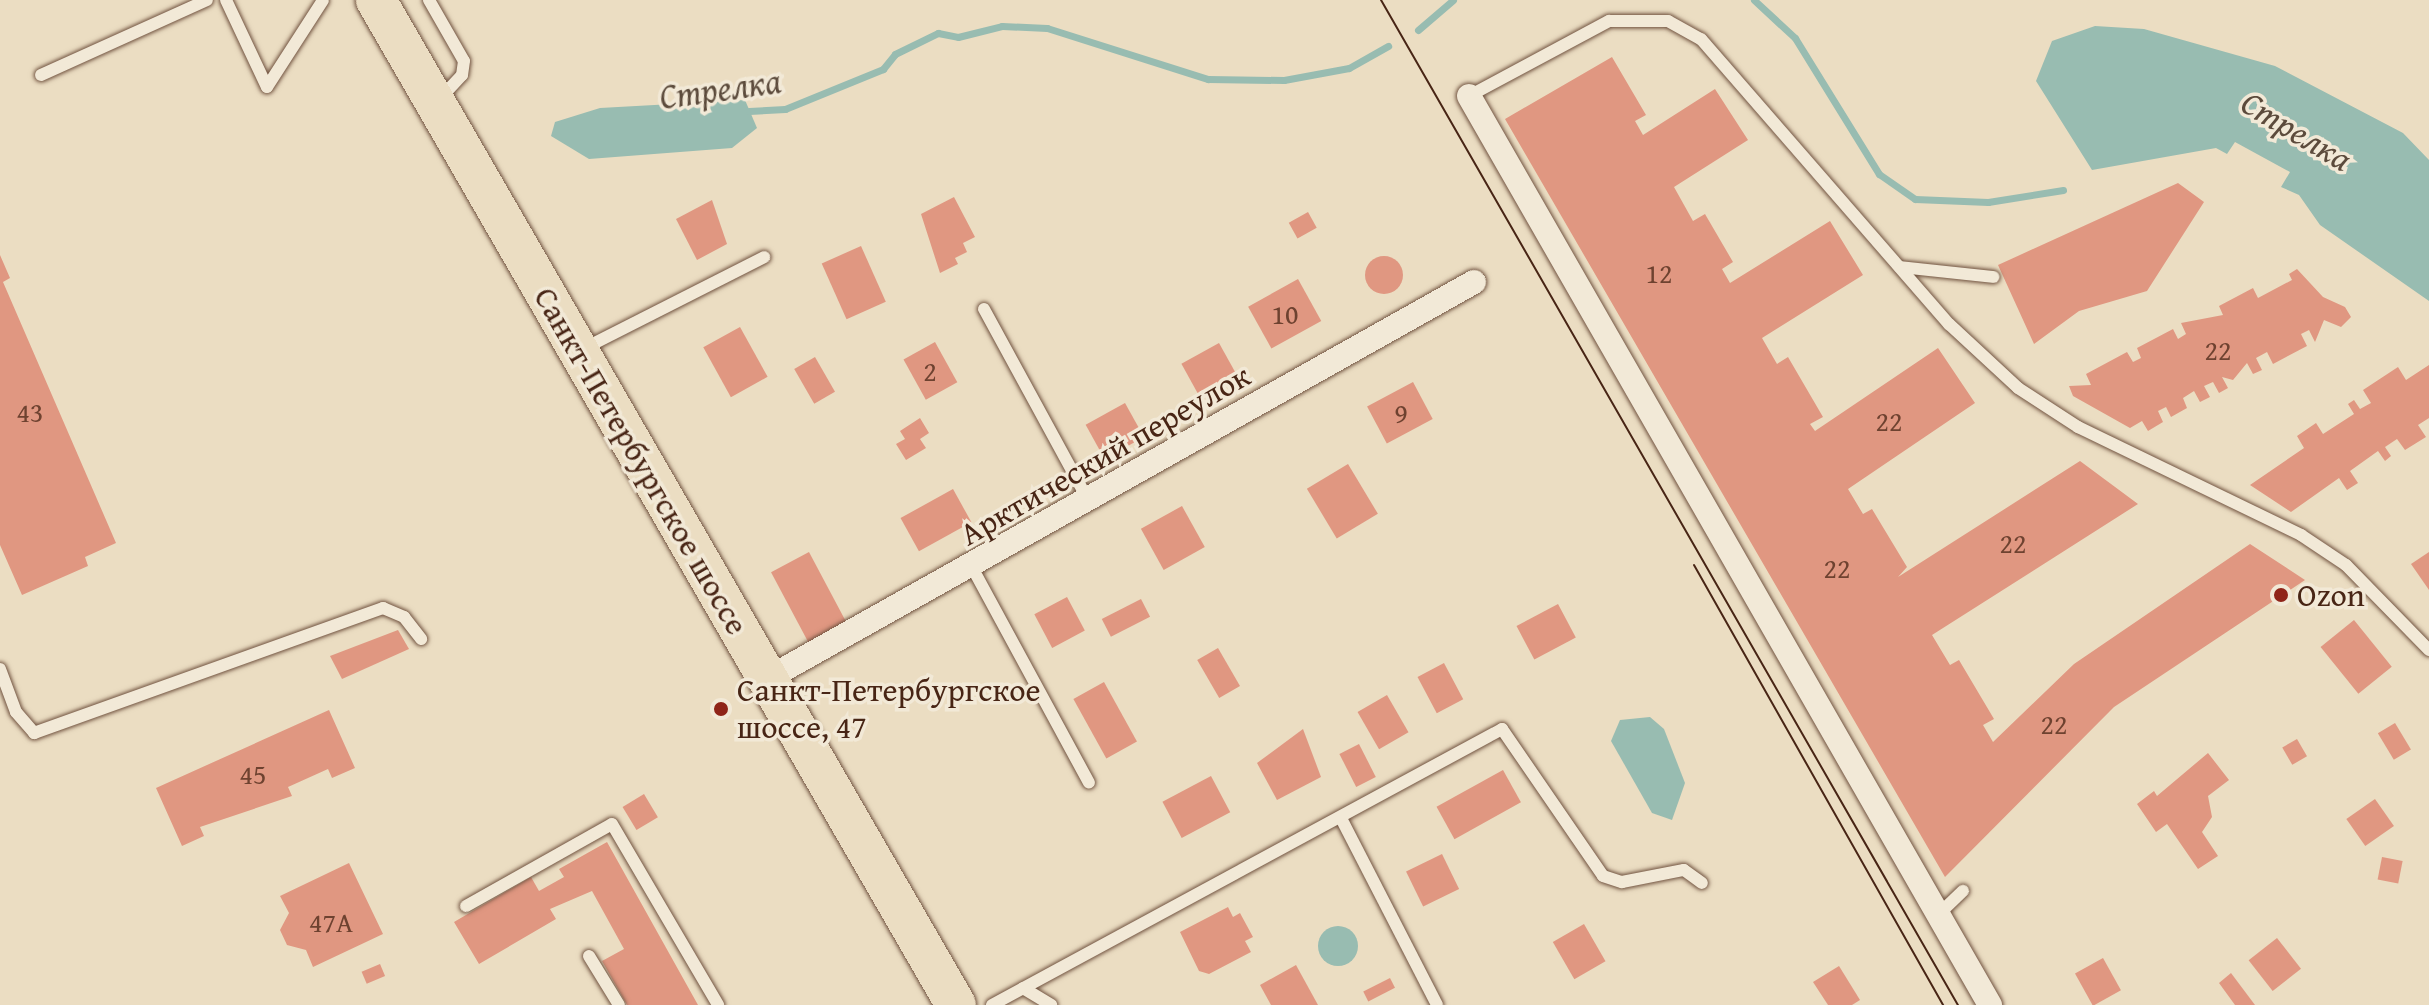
<!DOCTYPE html>
<html>
<head>
<meta charset="utf-8">
<style>
  body { margin:0 }
  #map { position:relative; width:2429px; height:1005px; overflow:hidden; background:#ebddc2; font-family:"Gentium Book Plus",serif }
  div>[style] { position:absolute }
  .water>* { inset:0; background:#98bcb1 }
  .round { border-radius:50% }
  .stream>* { height:7px; margin:-3.5px; padding:0 3.5px; transform-origin:3.5px; border-radius:3.5px; background:#98bcb1 }
  .building>* { inset:0; background:#e09781; transform-origin:0 0 }
  .roads { filter:drop-shadow(0 0 2px #715340) drop-shadow(0 0 2px #715340) }
  .lane>* { height:12px; margin:-6px; padding:0 6px; transform-origin:6px; border-radius:6px; background:#f2e9d7 }
  .street>* { height:24px; margin:-12px; padding:0 12px; transform-origin:12px; border-radius:12px; background:#f2e9d7 }
  .primary>* { height:40px; margin:-20px; padding:0 20px; transform-origin:20px; border-radius:20px; background:#ebddc2 }
  .tram>* { height:2px; margin:-1px; padding:0 1px; transform-origin:1px; border-radius:1px; background:#482515 }
  .dots>* { width:22px; height:22px; translate:-50% -50%; box-sizing:border-box; border:4px solid #f2e9d7; border-radius:50% }
  span { translate:-50% -50%; white-space:nowrap; text-align:center; line-height:1.15; -webkit-text-stroke:7px #f2e9d7; paint-order:stroke }
  .number-label { font-size:28px; color:#6e4230 }
  .number-label span { -webkit-text-stroke-width:0 }
  .street-label { font-size:32px; color:#482515 }
  .poi-label { font-size:32px; color:#482515 }
  .left { translate:0 -50%; text-align:left }
  .water-label { font-size:34px; color:#5c4b3c; font-style:italic }
</style>
</head>
<body>
<div id="map">
  <div class="water">
    <div style="clip-path:polygon(2095px 26px,2144px 29px,2275px 66px,2403px 133px,2429px 160px,2429px 301px,2320px 225px,2299px 195px,2281px 187px,2290px 172px,2235px 142px,2227px 154px,2216px 148px,2092px 170px,2036px 81px,2052px 41px)"></div>
    <div style="clip-path:polygon(745px 100px,757px 128px,732px 148px,589px 159px,551px 136px,555px 122px,600px 108px)"></div>
    <div style="clip-path:polygon(1650px 717px,1664px 729px,1685px 783px,1672px 820px,1652px 813px,1611px 741px,1620px 720px)"></div>
    <div class="round" style="left:1318px;top:926px;width:40px;height:40px"></div>
  </div>
  <div class="stream">
    <div style="left:1754px;top:0;width:56px;rotate:42.8deg"></div>
    <div style="left:1795px;top:38px;width:160px;rotate:58.3deg"></div>
    <div style="left:1879px;top:174px;width:44px;rotate:34.8deg"></div>
    <div style="left:1915px;top:199px;width:73px;rotate:2.4deg"></div>
    <div style="left:1988px;top:202px;width:76px;rotate:-9.1deg"></div>
    <div style="left:1418px;top:30px;width:46px;rotate:-40.6deg"></div>
    <div style="left:749px;top:111px;width:36px;rotate:-3deg"></div>
    <div style="left:785px;top:109px;width:106px;rotate:-22.2deg"></div>
    <div style="left:883px;top:69px;width:19px;rotate:-51deg"></div>
    <div style="left:895px;top:54px;width:48px;rotate:-26deg"></div>
    <div style="left:938px;top:33px;width:20px;rotate:11deg"></div>
    <div style="left:958px;top:37px;width:45px;rotate:-14deg"></div>
    <div style="left:1002px;top:26px;width:45px;rotate:2.5deg"></div>
    <div style="left:1047px;top:28px;width:169px;rotate:17.6deg"></div>
    <div style="left:1208px;top:79px;width:76px;rotate:0.8deg"></div>
    <div style="left:1284px;top:80px;width:66px;rotate:-10.5deg"></div>
    <div style="left:1349px;top:68px;width:45px;rotate:-29.4deg"></div>
  </div>
  <div class="building">
    <div style="clip-path:polygon(1612px 57px,1646px 115px,1635px 121px,1643px 135px,1715px 89px,1748px 140px,1674px 187px,1693px 221px,1705px 214px,1733px 262px,1722px 269px,1730px 283px,1830px 221px,1863px 275px,1762px 338px,1777px 364px,1788px 357px,1823px 417px,1810px 424px,1815px 431px,1938px 348px,1975px 403px,1848px 489px,1863px 514px,1872px 509px,1907px 567px,1898px 577px,2080px 461px,2138px 504px,1932px 635px,1950px 665px,1959px 660px,1994px 719px,1983px 725px,1993px 742px,2074px 664px,2250px 544px,2305px 580px,2114px 707px,1945px 877px,1505px 119px)"></div>
    <div style="clip-path:polygon(2178px 183px,2204px 202px,2147px 291px,2079px 311px,2034px 344px,1998px 265px)"></div>
    <div style="clip-path:polygon(954px 197px,975px 237px,963px 243px,967px 252px,955px 258px,958px 264px,940px 273px,921px 214px)"></div>
    <div style="clip-path:polygon(712px 200px,727px 244px,697px 260px,676px 219px)"></div>
    <div style="left:1308px;top:212px;width:18px;height:22px;rotate:61deg"></div>
    <div style="left:861px;top:246px;width:61px;height:43px;rotate:66deg"></div>
    <div style="clip-path:polygon(0 255px,10px 278px,3px 282px,116px 543px,85px 557px,88px 566px,22px 595px,0 545px)"></div>
    <div class="round" style="left:1365px;top:256px;width:38px;height:38px"></div>
    <div style="clip-path:polygon(2297px 269px,2323px 297px,2345px 307px,2351px 317px,2341px 327px,2324px 320px,2315px 342px,2309px 330px,2301px 334px,2307px 346px,2273px 364px,2267px 352px,2256px 358px,2262px 370px,2253px 374px,2247px 363px,2233px 380px,2222px 377px,2228px 388px,2219px 393px,2213px 382px,2204px 386px,2210px 397px,2200px 402px,2194px 391px,2183px 398px,2187px 408px,2171px 417px,2166px 407px,2158px 411px,2163px 422px,2148px 431px,2142px 421px,2130px 428px,2073px 396px,2069px 386px,2091px 385px,2086px 374px,2127px 352px,2133px 362px,2141px 358px,2137px 348px,2173px 329px,2178px 339px,2186px 334px,2181px 323px,2223px 315px,2219px 306px,2253px 288px,2258px 298px,2292px 280px,2289px 274px)"></div>
    <div style="left:1298px;top:279px;width:48px;height:57px;rotate:61deg"></div>
    <div style="left:740px;top:327px;width:57px;height:42px;rotate:61deg"></div>
    <div style="left:935px;top:342px;width:46px;height:36px;rotate:61deg"></div>
    <div style="left:1219px;top:343px;width:37px;height:43px;rotate:61deg"></div>
    <div style="left:815px;top:357px;width:40px;height:24px;rotate:60deg"></div>
    <div style="clip-path:polygon(2429px 365px,2429px 418px,2418px 425px,2426px 437px,2405px 450px,2397px 439px,2385px 447px,2391px 456px,2385px 461px,2378px 451px,2350px 471px,2358px 483px,2347px 490px,2339px 478px,2291px 512px,2250px 485px,2304px 448px,2297px 436px,2316px 423px,2323px 434px,2354px 414px,2348px 404px,2354px 400px,2360px 409px,2371px 403px,2363px 390px,2398px 367px,2406px 380px)"></div>
    <div style="left:1413px;top:382px;width:42px;height:52px;rotate:62deg"></div>
    <div style="left:1125px;top:403px;width:39px;height:45px;rotate:61deg"></div>
    <div style="clip-path:polygon(920px 418px,929px 433px,920px 439px,926px 448px,906px 460px,896px 444px,905px 439px,900px 431px)"></div>
    <div style="left:1348px;top:464px;width:58px;height:48px;rotate:59deg"></div>
    <div style="left:953px;top:489px;width:38px;height:60px;rotate:61deg"></div>
    <div style="left:1182px;top:506px;width:47px;height:47px;rotate:61deg"></div>
    <div style="left:809px;top:552px;width:82px;height:43px;rotate:62deg"></div>
    <div style="clip-path:polygon(2429px 552px,2429px 590px,2411px 564px)"></div>
    <div style="left:1067px;top:597px;width:38px;height:37px;rotate:62deg"></div>
    <div style="left:1141px;top:599px;width:20px;height:44px;rotate:63deg"></div>
    <div style="left:1558px;top:604px;width:38px;height:47px;rotate:62deg"></div>
    <div style="left:2354px;top:620px;width:60px;height:43px;rotate:51deg"></div>
    <div style="clip-path:polygon(398px 630px,409px 649px,342px 679px,330px 656px)"></div>
    <div style="left:1218px;top:648px;width:44px;height:24px;rotate:60deg"></div>
    <div style="left:1444px;top:663px;width:41px;height:30px;rotate:62deg"></div>
    <div style="left:1104px;top:682px;width:68px;height:35px;rotate:61deg"></div>
    <div style="left:1387px;top:695px;width:43px;height:34px;rotate:60deg"></div>
    <div style="clip-path:polygon(329px 710px,355px 768px,332px 778px,328px 769px,288px 787px,292px 796px,200px 827px,204px 836px,182px 846px,156px 788px)"></div>
    <div style="left:2395px;top:723px;width:31px;height:20px;rotate:59deg"></div>
    <div style="clip-path:polygon(1303px 729px,1321px 777px,1277px 800px,1257px 763px)"></div>
    <div style="left:2297px;top:739px;width:20px;height:17px;rotate:60deg"></div>
    <div style="left:1359px;top:744px;width:37px;height:22px;rotate:63deg"></div>
    <div style="clip-path:polygon(2208px 753px,2229px 780px,2208px 796px,2212px 817px,2202px 832px,2218px 856px,2198px 869px,2167px 824px,2156px 832px,2137px 804px,2154px 791px,2157px 796px)"></div>
    <div style="left:1503px;top:770px;width:37px;height:76px;rotate:61deg"></div>
    <div style="left:1211px;top:776px;width:41px;height:55px;rotate:62deg"></div>
    <div style="left:644px;top:794px;width:27px;height:25px;rotate:59deg"></div>
    <div style="left:2375px;top:799px;width:33px;height:35px;rotate:55deg"></div>
    <div style="clip-path:polygon(607px 842px,698px 1005px,627px 1005px,602px 961px,624px 949px,592px 891px,550px 909px,556px 919px,479px 964px,454px 922px,531px 877px,539px 891px,564px 877px,559px 869px)"></div>
    <div style="left:1442px;top:854px;width:39px;height:40px;rotate:64deg"></div>
    <div style="left:2382px;top:857px;width:21px;height:23px;rotate:11deg"></div>
    <div style="clip-path:polygon(349px 863px,383px 934px,313px 967px,306px 950px,287px 945px,280px 930px,289px 913px,280px 896px)"></div>
    <div style="clip-path:polygon(1228px 907px,1233px 917px,1240px 913px,1253px 937px,1245px 941px,1251px 952px,1209px 974px,1199px 971px,1180px 932px)"></div>
    <div style="left:1584px;top:924px;width:43px;height:36px;rotate:60deg"></div>
    <div style="left:2277px;top:938px;width:39px;height:36px;rotate:52deg"></div>
    <div style="left:2103px;top:958px;width:37px;height:32px;rotate:61deg"></div>
    <div style="left:380px;top:964px;width:13px;height:20px;rotate:67deg"></div>
    <div style="clip-path:polygon(1296px 965px,1318px 1005px,1271px 1005px,1260px 985px)"></div>
    <div style="clip-path:polygon(1839px 966px,1860px 1000px,1852px 1005px,1828px 1005px,1813px 982px)"></div>
    <div style="clip-path:polygon(2231px 973px,2255px 1005px,2235px 1005px,2219px 983px)"></div>
    <div style="left:1390px;top:978px;width:11px;height:30px;rotate:63deg"></div>
  </div>
  <div class="roads">
    <div class="lane">
      <div style="left:226px;top:0;width:96px;rotate:64.8deg"></div>
      <div style="left:267px;top:87px;width:103px;rotate:-57.2deg"></div>
      <div style="left:429px;top:0;width:70px;rotate:60.2deg"></div>
      <div style="left:464px;top:61px;width:14px;rotate:98deg"></div>
      <div style="left:462px;top:75px;width:33px;rotate:133deg"></div>
      <div style="left:41px;top:75px;width:182px;rotate:-24.3deg"></div>
      <div style="left:1469px;top:96px;width:159px;rotate:-28.2deg"></div>
      <div style="left:1609px;top:21px;width:59px"></div>
      <div style="left:1668px;top:21px;width:38px;rotate:29deg"></div>
      <div style="left:1701px;top:39px;width:378px;rotate:49deg"></div>
      <div style="left:1949px;top:324px;width:94px;rotate:42.8deg"></div>
      <div style="left:2018px;top:388px;width:72px;rotate:33deg"></div>
      <div style="left:2078px;top:427px;width:248px;rotate:25.8deg"></div>
      <div style="left:2301px;top:535px;width:54px;rotate:33.7deg"></div>
      <div style="left:2346px;top:565px;width:119px;rotate:45.7deg"></div>
      <div style="left:1900px;top:267px;width:94px;rotate:6.1deg"></div>
      <div style="left:984px;top:309px;width:217px;rotate:61.4deg"></div>
      <div style="left:585px;top:348px;width:201px;rotate:-26.9deg"></div>
      <div style="left:973px;top:569px;width:243px;rotate:61.5deg"></div>
      <div style="left:0;top:669px;width:46px;rotate:69.6deg"></div>
      <div style="left:16px;top:712px;width:28px;rotate:49deg"></div>
      <div style="left:34px;top:733px;width:371px;rotate:-19.7deg"></div>
      <div style="left:383px;top:608px;width:23px;rotate:23deg"></div>
      <div style="left:404px;top:617px;width:28px;rotate:52deg"></div>
      <div style="left:1342px;top:820px;width:208px;rotate:62.8deg"></div>
      <div style="left:466px;top:906px;width:167px;rotate:-29.3deg"></div>
      <div style="left:612px;top:824px;width:210px;rotate:59.6deg"></div>
      <div style="left:1940px;top:913px;width:32px;rotate:-44deg"></div>
      <div style="left:589px;top:956px;width:57px;rotate:58.5deg"></div>
      <div style="left:1023px;top:988px;width:33px;rotate:31deg"></div>
      <div style="left:992px;top:1005px;width:580px;rotate:-28.42deg"></div>
      <div style="left:1502px;top:729px;width:178px;rotate:55.5deg"></div>
      <div style="left:1603px;top:876px;width:20px;rotate:18deg"></div>
      <div style="left:1622px;top:882px;width:63px;rotate:-11deg"></div>
      <div style="left:1684px;top:870px;width:22px;rotate:36deg"></div>
    </div>
    <div class="street">
      <div style="left:1469px;top:96px;width:1048px;rotate:60.18deg"></div>
      <div style="left:765px;top:680px;width:813px;rotate:-29.31deg"></div>
    </div>
    <div class="primary">
      <div style="left:376px;top:0;width:1160px;rotate:60.01deg"></div>
    </div>
  </div>
  <div class="tram">
    <div style="left:1381px;top:0;width:1159px;rotate:60.14deg"></div>
    <div style="left:1694px;top:565px;width:506px;rotate:60.49deg"></div>
  </div>
  <div class="dots">
    <div style="left:2281px;top:595px;background:#8f2418"></div>
    <div style="left:721px;top:709px;background:#8f2418"></div>
  </div>
  <div class="number-label">
    <span style="left:1659px;top:273px">12</span>
    <span style="left:1285px;top:314px">10</span>
    <span style="left:2218px;top:350px">22</span>
    <span style="left:930px;top:371px">2</span>
    <span style="left:30px;top:412px">43</span>
    <span style="left:1401px;top:413px">9</span>
    <span style="left:1889px;top:421px">22</span>
    <span style="left:2013px;top:543px">22</span>
    <span style="left:1837px;top:568px">22</span>
    <span style="left:2054px;top:724px">22</span>
    <span style="left:253px;top:774px">45</span>
    <span style="left:331px;top:922px">47А</span>
  </div>
  <div class="street-label">
    <span style="left:1105px;top:455px;rotate:-30deg">Арктический переулок</span>
    <span style="left:641px;top:461px;rotate:60deg">Санкт-Петербургское шоссе</span>
  </div>
  <div class="poi-label">
    <span class="left" style="left:2297px;top:595px">Ozon</span>
    <span class="left" style="left:737px;top:709px">Санкт-Петербургское<br>шоссе, 47</span>
  </div>
  <div class="water-label">
    <span style="left:720px;top:88px;rotate:-8deg">Стрелка</span>
    <span style="left:2297px;top:130px;rotate:31deg">Стрелка</span>
  </div>
</div>
</body>
</html>
